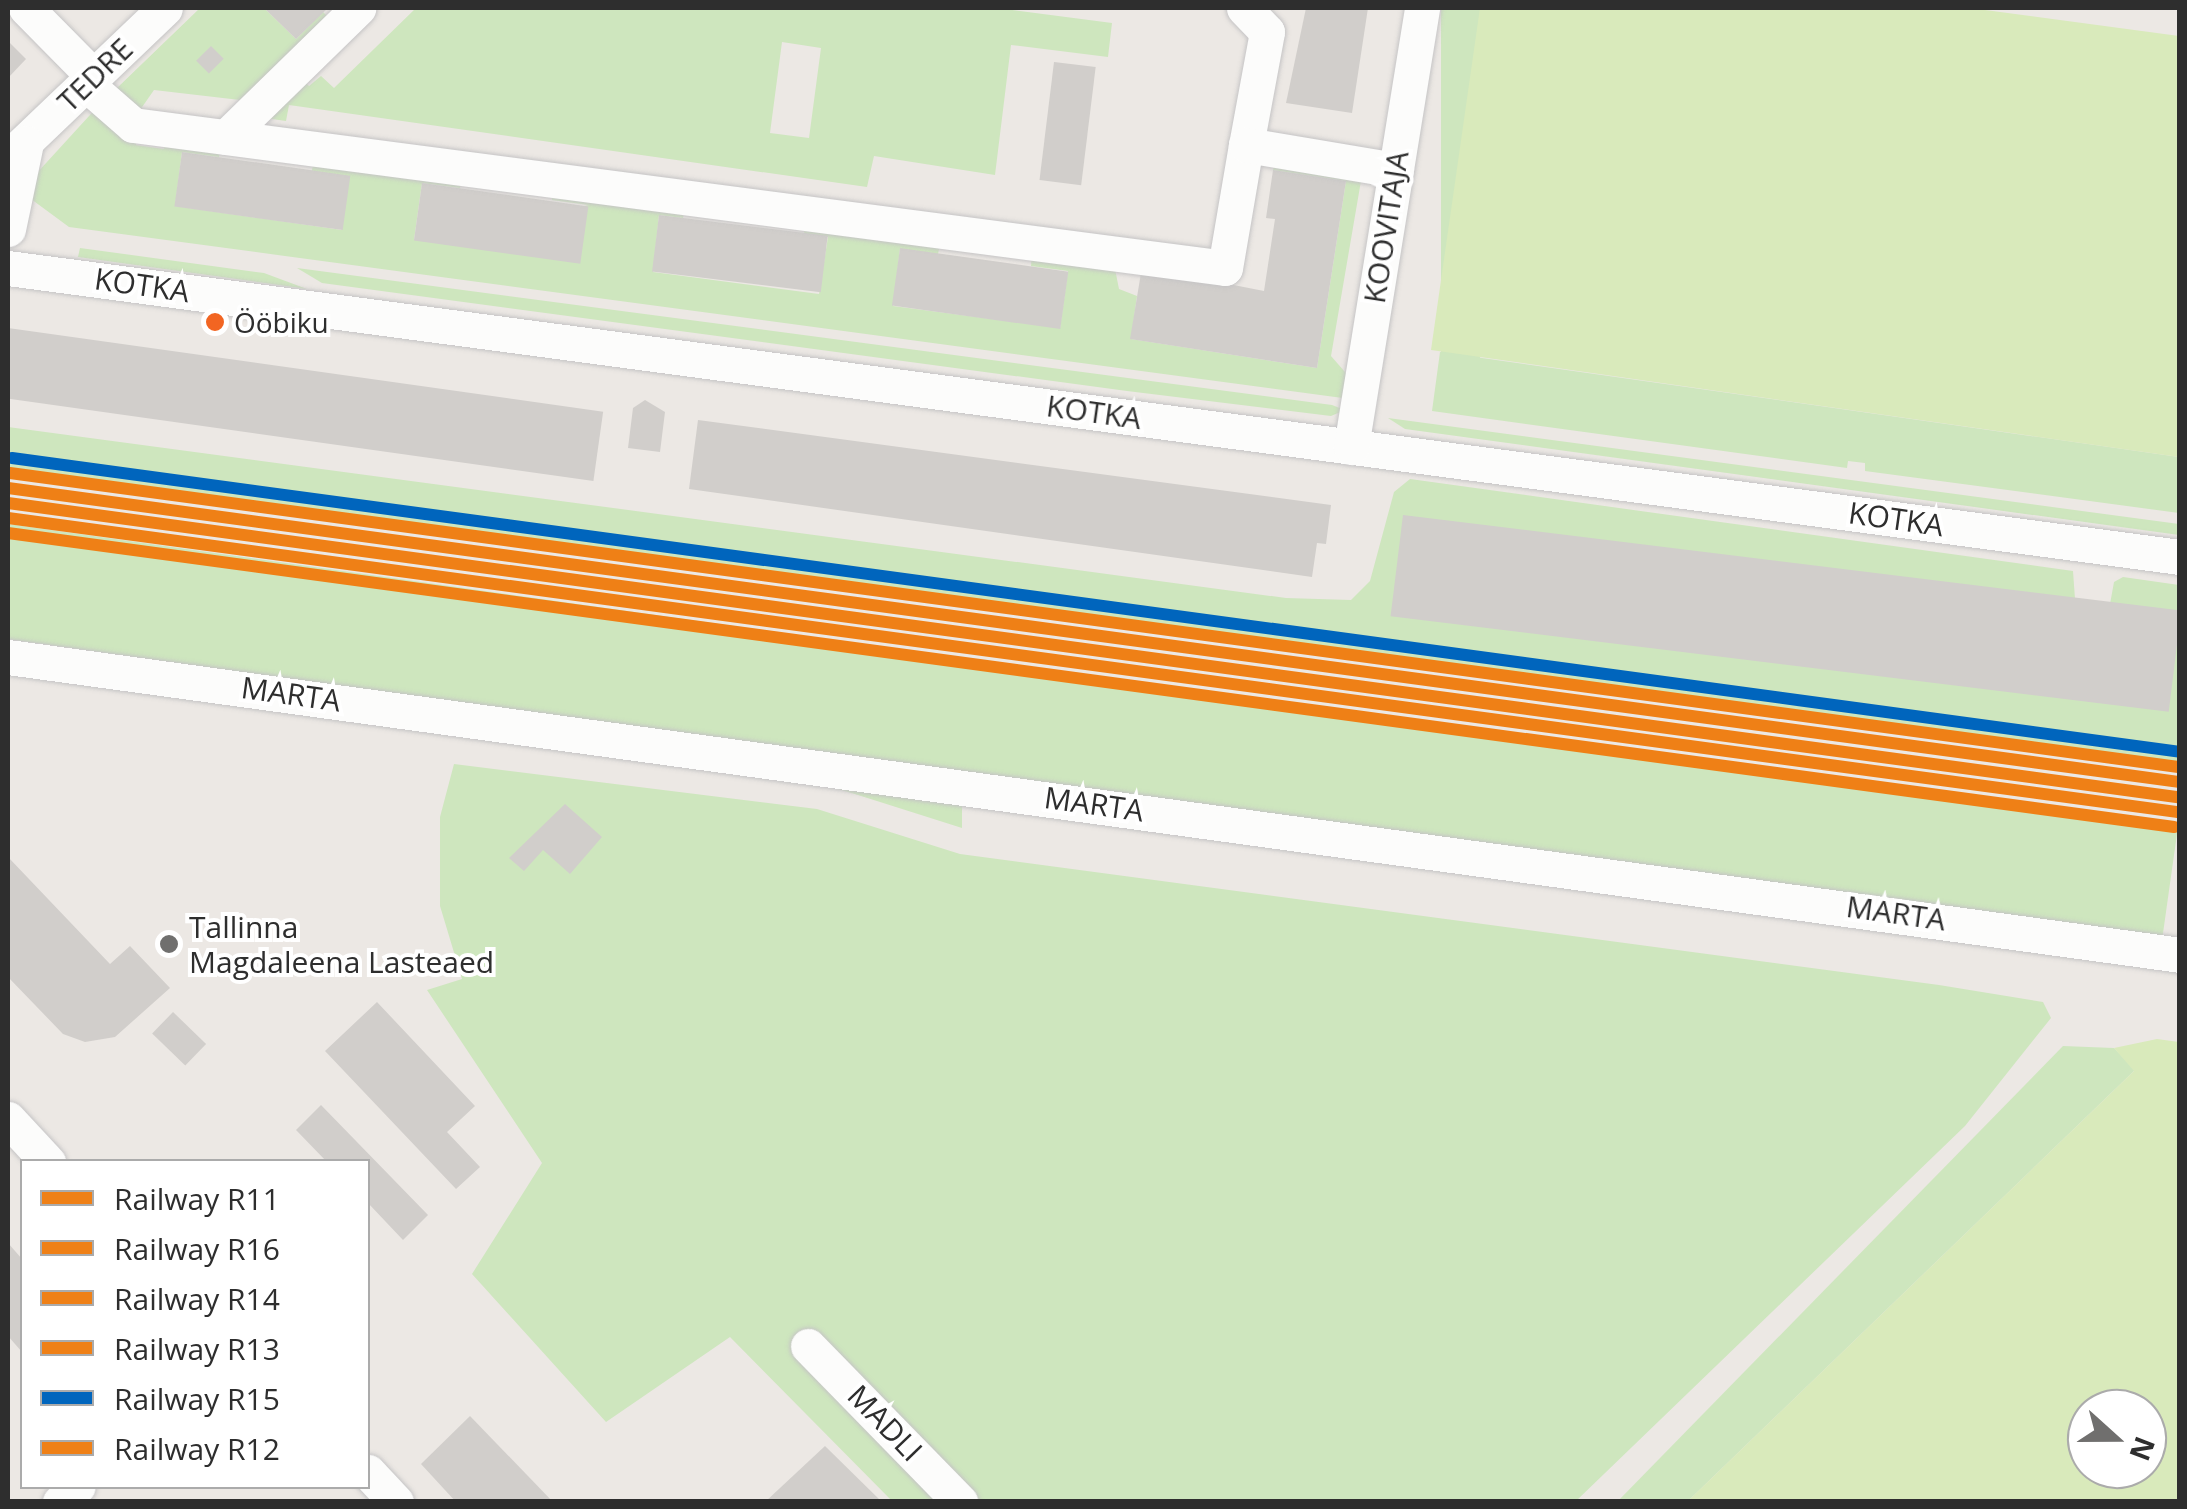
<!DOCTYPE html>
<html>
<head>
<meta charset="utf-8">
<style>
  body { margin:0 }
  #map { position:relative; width:2187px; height:1509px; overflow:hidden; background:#ece8e4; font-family:"Open Sans",sans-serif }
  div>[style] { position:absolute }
  .green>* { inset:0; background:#cee6be; transform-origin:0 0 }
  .pitch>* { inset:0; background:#d9eabb }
  .building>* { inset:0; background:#d1cecb; transform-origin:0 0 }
  .roads { filter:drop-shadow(0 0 2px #c5c4c5) drop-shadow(0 0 2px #c5c4c5) }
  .minor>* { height:35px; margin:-17.5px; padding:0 17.5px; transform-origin:17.5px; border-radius:17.5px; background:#fcfcfb }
  .rail-1>* { height:12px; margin:-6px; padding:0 6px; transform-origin:6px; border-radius:6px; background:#ef8016 }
  .rail-2>* { height:12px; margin:-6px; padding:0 6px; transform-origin:6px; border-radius:6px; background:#ef8016 }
  .rail-3>* { height:12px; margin:-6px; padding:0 6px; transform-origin:6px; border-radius:6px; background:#ef8016 }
  .rail-4>* { height:12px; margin:-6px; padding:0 6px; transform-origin:6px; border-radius:6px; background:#ef8016 }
  .rail-5>* { height:12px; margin:-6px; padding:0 6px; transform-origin:6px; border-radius:6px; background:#0065bd }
  .rail-6>* { height:12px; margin:-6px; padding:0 6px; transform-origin:6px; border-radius:6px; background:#ef8016 }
  .dots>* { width:28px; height:28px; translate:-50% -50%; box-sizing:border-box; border:5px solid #fff; border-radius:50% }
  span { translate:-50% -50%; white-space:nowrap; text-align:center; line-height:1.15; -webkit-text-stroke:8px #fff; paint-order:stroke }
  .bus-label { font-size:28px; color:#2e2e2e }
  .left { translate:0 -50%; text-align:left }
  .street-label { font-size:30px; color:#2e2e2e }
  .poi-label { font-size:30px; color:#2e2e2e }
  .frame { position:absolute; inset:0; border:10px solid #2e2e2e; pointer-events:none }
  .legend { position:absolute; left:20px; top:1159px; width:350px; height:330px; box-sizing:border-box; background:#fff; border:2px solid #ababab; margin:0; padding:12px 18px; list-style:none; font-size:30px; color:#2e2e2e }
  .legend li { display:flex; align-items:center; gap:20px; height:50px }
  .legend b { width:50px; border:2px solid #ababab }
  .north { position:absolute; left:2067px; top:1389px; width:100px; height:100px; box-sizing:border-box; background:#fff; border:2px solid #ababab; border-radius:50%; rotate:111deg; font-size:28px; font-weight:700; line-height:40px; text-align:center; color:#2e2e2e }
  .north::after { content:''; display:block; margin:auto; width:35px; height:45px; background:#706f6e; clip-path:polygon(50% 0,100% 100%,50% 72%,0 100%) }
</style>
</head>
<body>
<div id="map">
  <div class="green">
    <div style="clip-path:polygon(200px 8px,264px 8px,296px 39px,323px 12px,330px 19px,240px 100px,154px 90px,140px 110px,116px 89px)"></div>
    <div style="clip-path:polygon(evenodd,416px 8px,997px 8px,1112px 23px,1108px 57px,1011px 45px,995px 175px,874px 156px,867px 187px,289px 105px,286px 121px,265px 118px,303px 80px,309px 86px,321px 76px,334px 88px,416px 8px,782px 42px,821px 48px,809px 138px,770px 133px,782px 42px)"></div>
    <div style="left:1441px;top:8px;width:39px;height:395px"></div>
    <div style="clip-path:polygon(100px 104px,137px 131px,136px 145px,164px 149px,167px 135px,221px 142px,219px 157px,182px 152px,175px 206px,342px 230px,312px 170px,315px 155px,462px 174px,460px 188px,422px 183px,414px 240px,589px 205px,552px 200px,553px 187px,685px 206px,683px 218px,659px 215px,653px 272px,819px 294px,828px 237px,804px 234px,806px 220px,941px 239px,938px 254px,900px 249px,893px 306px,1060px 328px,1068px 271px,1031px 266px,1032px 252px,1114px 264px,1119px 289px,1137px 296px,1131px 339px,1317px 368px,1346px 181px,1273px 170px,1277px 154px,1362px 175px,1331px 356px,1352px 380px,1350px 399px,69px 227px,31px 199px,36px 174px)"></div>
    <div style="clip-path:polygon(80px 248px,264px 273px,307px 289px,78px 257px)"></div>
    <div style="clip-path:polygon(297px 268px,1332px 405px,1345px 410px,1331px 416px,1127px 391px,322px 283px)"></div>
    <div style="clip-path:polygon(1440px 352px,2179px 457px,2179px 513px,1865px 471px,1865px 463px,1848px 461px,1847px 468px,1432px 411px)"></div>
    <div style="clip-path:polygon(1388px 418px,2179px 524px,2179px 535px,1405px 429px)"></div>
    <div style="clip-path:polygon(8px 427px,1286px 598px,1351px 600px,1370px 581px,1394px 492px,1410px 479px,2073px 571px,2075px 599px,2110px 604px,2114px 582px,2123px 577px,2179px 585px,2179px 765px,8px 473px)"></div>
    <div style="left:8px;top:524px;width:2191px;height:114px;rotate:8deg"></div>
    <div style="clip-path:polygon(454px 764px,817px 809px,960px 854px,1939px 985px,2043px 1002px,2051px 1018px,1965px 1126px,1576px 1501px,893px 1502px,730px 1337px,606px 1422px,472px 1274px,542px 1163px,427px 990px,462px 979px,440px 906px,440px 817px)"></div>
    <div style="clip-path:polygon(819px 783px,962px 805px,962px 828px,858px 795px)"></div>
    <div style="clip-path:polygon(2063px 1046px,2114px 1048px,2135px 1070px,1688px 1501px,1617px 1502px)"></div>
  </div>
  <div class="pitch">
    <div style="clip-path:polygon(1480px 8px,1970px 8px,2179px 36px,2179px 457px,1431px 350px)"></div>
    <div style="clip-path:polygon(evenodd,2157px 1039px,2179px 1042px,2179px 1501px,1688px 1501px,2134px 1071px,2114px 1048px,2157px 1039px,2087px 1409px,2147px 1409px,2147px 1469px,2087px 1469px,2087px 1409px)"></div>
  </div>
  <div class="building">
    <div style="clip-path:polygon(264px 8px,328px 8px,296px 39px)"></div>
    <div style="clip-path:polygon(1306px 8px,1368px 8px,1352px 113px,1286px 103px)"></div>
    <div style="clip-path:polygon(8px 41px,26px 59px,8px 78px)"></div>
    <div style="left:211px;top:46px;width:18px;height:21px;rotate:45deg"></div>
    <div style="left:1054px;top:62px;width:42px;height:119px;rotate:7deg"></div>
    <div style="left:182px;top:152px;width:170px;height:55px;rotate:8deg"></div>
    <div style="clip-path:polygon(1273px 170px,1346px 181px,1317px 368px,1130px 339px,1142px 267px,1264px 291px,1275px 219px,1266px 218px)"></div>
    <div style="left:422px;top:183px;width:168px;height:58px;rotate:8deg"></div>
    <div style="left:659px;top:215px;width:170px;height:57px;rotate:7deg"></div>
    <div style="left:900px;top:248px;width:170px;height:58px;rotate:8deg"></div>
    <div style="left:8px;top:328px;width:601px;height:70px;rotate:8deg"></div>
    <div style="clip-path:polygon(645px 400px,665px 412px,660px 452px,628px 448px,633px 408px)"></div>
    <div style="clip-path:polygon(698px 420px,1331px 505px,1326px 544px,1317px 543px,1312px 577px,689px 489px)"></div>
    <div style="left:1403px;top:515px;width:784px;height:102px;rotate:7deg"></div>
    <div style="clip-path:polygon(565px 804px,602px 837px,570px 874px,543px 850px,524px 871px,509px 858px)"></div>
    <div style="clip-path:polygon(8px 857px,110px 964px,130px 946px,170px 988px,115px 1037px,85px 1042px,63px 1034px,8px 977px)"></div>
    <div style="clip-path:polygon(377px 1002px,475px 1106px,447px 1132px,480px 1167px,456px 1189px,325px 1051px)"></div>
    <div style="left:173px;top:1012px;width:46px;height:30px;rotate:44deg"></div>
    <div style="clip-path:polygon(321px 1105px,428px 1215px,403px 1240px,368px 1203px,368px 1162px,327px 1162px,296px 1130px)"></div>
    <div style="clip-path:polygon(8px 1243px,22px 1259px,22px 1352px,8px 1336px)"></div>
    <div style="clip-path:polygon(470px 1416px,553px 1502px,456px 1502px,421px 1464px)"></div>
    <div style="clip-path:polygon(825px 1446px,882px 1502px,765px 1502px)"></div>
  </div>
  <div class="roads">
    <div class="minor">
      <div style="left:26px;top:8px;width:97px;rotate:45.4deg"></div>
      <div style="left:1244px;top:8px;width:33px;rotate:46deg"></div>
      <div style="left:1267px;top:32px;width:115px;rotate:100.5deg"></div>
      <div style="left:86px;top:84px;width:62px;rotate:41.1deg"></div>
      <div style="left:133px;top:125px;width:1101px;rotate:7.46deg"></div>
      <div style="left:1225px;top:268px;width:125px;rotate:-80.3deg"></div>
      <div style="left:1246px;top:145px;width:152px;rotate:9.5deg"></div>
      <div style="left:226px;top:137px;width:185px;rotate:-44.3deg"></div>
      <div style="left:8px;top:158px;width:217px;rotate:-43.7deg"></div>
      <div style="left:8px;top:229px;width:88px;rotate:-78.2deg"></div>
      <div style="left:8px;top:268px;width:2191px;rotate:7.58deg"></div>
      <div style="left:1351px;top:447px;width:445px;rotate:-80.8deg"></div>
      <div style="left:8px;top:657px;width:2192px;rotate:7.81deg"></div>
      <div style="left:8px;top:1119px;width:59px;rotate:47.1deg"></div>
      <div style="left:808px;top:1346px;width:218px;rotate:45.7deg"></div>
      <div style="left:368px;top:1472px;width:41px;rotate:47deg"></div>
      <div style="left:60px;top:1502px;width:24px;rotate:-42deg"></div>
    </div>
  </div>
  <div class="rail-1">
    <div style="left:8px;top:488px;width:2192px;rotate:7.71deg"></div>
  </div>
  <div class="rail-2">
    <div style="left:8px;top:503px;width:2190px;rotate:7.72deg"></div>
  </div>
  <div class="rail-3">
    <div style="left:10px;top:473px;width:2190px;rotate:7.72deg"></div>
  </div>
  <div class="rail-4">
    <div style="left:8px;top:518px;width:2188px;rotate:7.72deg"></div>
  </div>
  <div class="rail-5">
    <div style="left:12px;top:458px;width:2188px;rotate:7.72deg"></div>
  </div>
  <div class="rail-6">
    <div style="left:8px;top:533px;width:2186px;rotate:7.73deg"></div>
  </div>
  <div class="dots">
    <div style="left:215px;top:322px;background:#f26522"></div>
    <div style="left:169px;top:944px;background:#706f6e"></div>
  </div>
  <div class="bus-label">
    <span class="left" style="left:234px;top:322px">Ööbiku</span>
  </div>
  <div class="street-label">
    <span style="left:95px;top:75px;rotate:-44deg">TEDRE</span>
    <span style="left:1386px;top:227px;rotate:-81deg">KOOVITAJA</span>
    <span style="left:142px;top:285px;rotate:8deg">KOTKA</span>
    <span style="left:1094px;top:412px;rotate:8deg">KOTKA</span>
    <span style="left:1896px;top:519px;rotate:8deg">KOTKA</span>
    <span style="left:291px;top:694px;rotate:8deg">MARTA</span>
    <span style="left:1094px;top:804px;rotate:8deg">MARTA</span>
    <span style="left:1896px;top:913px;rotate:8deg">MARTA</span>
    <span style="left:885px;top:1423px;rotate:46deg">MADLI</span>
  </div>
  <div class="poi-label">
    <span class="left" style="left:189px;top:944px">Tallinna<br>Magdaleena Lasteaed</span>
  </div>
  <div class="frame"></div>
  <ul class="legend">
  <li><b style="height:12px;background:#ef8016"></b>Railway R11</li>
  <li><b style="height:12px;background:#ef8016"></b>Railway R16</li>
  <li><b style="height:12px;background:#ef8016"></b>Railway R14</li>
  <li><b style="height:12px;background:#ef8016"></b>Railway R13</li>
  <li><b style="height:12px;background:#0065bd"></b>Railway R15</li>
  <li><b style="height:12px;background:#ef8016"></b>Railway R12</li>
  </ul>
  <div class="north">N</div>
</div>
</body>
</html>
